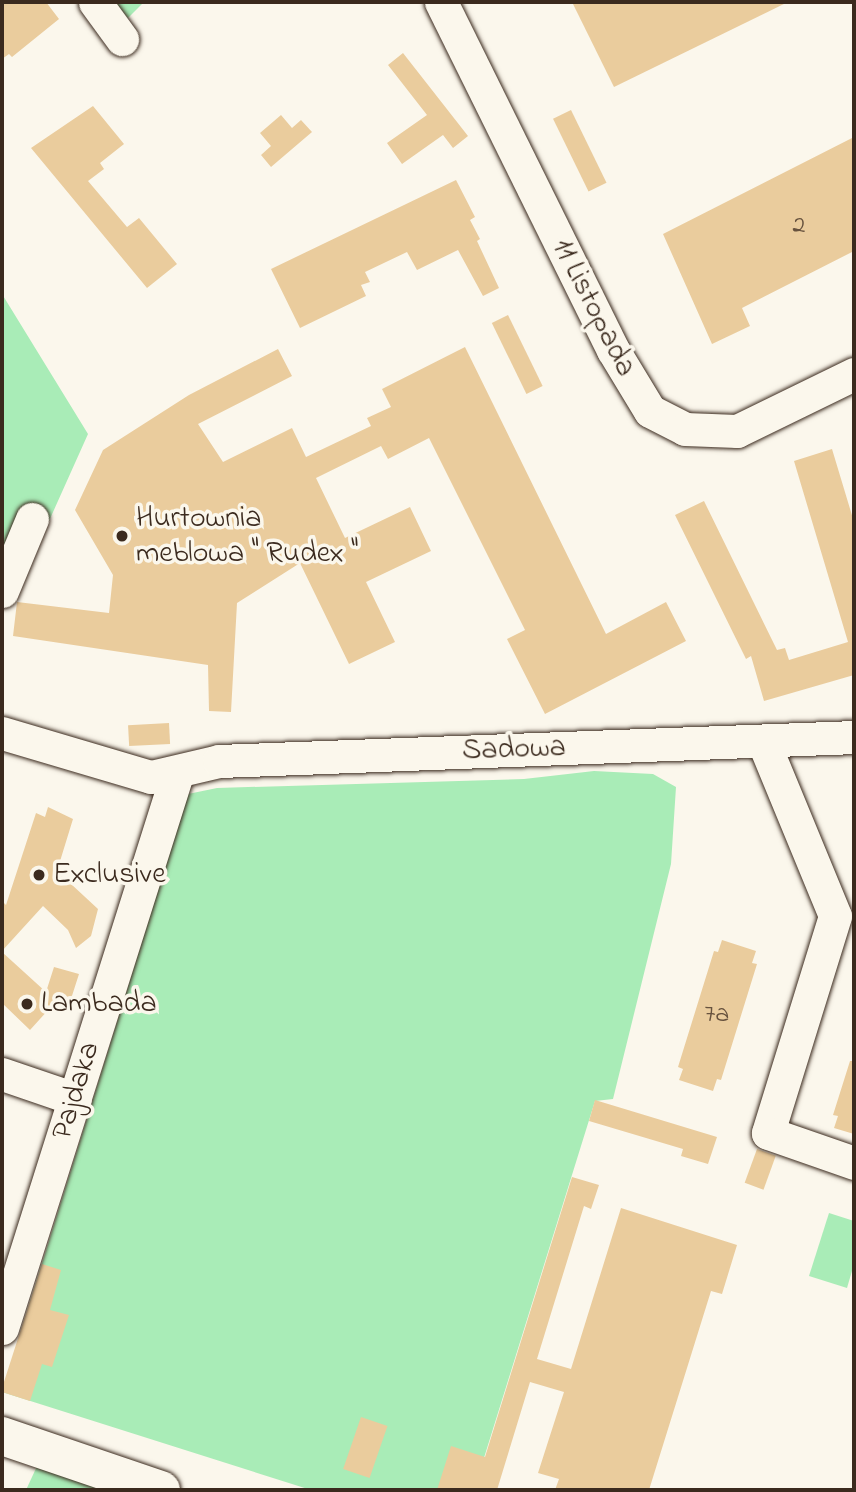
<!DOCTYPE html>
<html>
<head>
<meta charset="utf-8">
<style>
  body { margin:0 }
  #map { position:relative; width:856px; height:1492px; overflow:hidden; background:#fbf7ec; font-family:"Indie Flower",sans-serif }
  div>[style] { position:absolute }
  .green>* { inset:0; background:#a9ecb7 }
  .building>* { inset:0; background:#eacc9d; transform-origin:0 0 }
  .roads { filter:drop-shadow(0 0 2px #3b2a1e) drop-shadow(0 0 2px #3b2a1e) }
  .minor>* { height:33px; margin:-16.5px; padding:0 16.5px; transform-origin:16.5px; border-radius:16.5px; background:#fbf7ec }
  .major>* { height:38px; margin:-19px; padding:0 19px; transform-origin:19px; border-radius:19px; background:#fbf7ec }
  .dots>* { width:19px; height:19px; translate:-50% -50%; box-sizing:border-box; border:4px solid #fbf7ec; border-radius:50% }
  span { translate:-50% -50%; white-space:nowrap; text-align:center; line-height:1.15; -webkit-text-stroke:7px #fbf7ec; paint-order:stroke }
  .number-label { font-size:26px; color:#67523e }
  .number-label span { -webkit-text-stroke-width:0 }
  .street-label { font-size:30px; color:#3b2a1e }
  .poi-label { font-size:30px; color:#3b2a1e }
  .left { translate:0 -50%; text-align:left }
  .frame { position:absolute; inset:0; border:4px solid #3b2a1e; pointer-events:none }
</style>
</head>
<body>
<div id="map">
  <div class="green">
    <div style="clip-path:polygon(115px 2px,144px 2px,128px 18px)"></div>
    <div style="clip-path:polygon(2px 294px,88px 434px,49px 521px,23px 513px,2px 579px)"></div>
    <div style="clip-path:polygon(594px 771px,653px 774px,676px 787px,671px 864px,613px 1099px,595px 1101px,474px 1490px,311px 1490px,2px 1392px,188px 794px,217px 788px,524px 779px)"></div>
    <div style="clip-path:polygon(829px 1213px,854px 1221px,854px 1264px,847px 1288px,809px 1276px)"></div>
    <div style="clip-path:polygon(38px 1464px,117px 1490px,26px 1490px)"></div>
  </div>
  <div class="building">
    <div style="clip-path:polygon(2px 2px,46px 2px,59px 19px,12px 57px,9px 54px,2px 59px)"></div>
    <div style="clip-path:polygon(572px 2px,788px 2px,614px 87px)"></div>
    <div style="clip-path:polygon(403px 53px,468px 136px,453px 148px,443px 135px,402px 164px,387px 143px,427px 115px,388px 65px)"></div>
    <div style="clip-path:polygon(93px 106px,124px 144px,100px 163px,104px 169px,88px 181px,127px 227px,139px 218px,177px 264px,147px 288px,31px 148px)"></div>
    <div style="left:571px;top:110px;width:81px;height:20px;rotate:64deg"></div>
    <div style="clip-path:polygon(281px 115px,292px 128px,301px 120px,312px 132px,271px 167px,261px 155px,271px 146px,260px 133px)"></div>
    <div style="clip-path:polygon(854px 137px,854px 251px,742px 308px,750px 326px,712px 344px,663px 234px)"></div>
    <div style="clip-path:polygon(456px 180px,475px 217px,470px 220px,480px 239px,477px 241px,499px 288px,483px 296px,458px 250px,417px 270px,407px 252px,365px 272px,370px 282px,361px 285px,366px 296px,300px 328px,271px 269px)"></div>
    <div style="left:508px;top:315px;width:79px;height:18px;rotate:64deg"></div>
    <div style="clip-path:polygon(465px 347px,606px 634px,666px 602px,686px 641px,545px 714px,507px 639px,525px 630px,429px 438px,388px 459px,381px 446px,316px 478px,345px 538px,410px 507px,431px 551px,366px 582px,395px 642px,349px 664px,300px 563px,237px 603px,231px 712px,209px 711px,208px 665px,13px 636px,17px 602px,109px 613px,113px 575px,75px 510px,103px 450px,189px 395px,278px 349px,292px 376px,198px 424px,223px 462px,292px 428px,306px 457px,371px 426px,367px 418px,391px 407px,382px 389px)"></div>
    <div style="clip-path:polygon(832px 449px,854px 522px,854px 675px,764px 701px,751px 656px,746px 659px,675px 515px,704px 501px,777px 650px,785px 648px,789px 660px,848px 642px,794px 461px)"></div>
    <div style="left:169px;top:723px;width:21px;height:41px;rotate:87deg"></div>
    <div style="clip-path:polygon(48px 807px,73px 819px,57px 871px,98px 909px,91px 936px,76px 948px,68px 930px,43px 906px,2px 951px,2px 901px,6px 905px,36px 813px,45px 817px)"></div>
    <div style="clip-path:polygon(722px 940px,756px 951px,752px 963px,757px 964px,721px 1080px,717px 1079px,713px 1091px,679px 1080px,683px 1069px,678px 1067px,714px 951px,718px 952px)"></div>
    <div style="clip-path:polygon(2px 952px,46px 992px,54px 967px,79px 974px,70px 1002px,59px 998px,30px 1030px,2px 1003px)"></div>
    <div style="clip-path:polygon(850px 1061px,854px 1061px,854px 1134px,834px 1128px,838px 1116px,833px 1115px)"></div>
    <div style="clip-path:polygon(595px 1100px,717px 1137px,708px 1164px,681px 1156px,683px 1149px,589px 1121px)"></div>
    <div style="left:757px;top:1149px;width:20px;height:36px;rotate:20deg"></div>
    <div style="clip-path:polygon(572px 1177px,599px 1185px,591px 1209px,584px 1206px,537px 1359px,571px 1369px,621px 1208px,737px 1245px,722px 1294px,711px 1291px,649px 1490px,555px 1490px,559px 1479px,538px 1473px,564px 1392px,530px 1382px,497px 1490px,437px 1490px,451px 1446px,485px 1457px)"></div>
    <div style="clip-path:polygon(42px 1264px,61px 1270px,50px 1310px,69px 1315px,52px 1367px,42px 1364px,30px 1401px,2px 1392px,2px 1388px)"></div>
    <div style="left:361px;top:1417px;width:28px;height:55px;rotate:19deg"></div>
  </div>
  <div class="roads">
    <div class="minor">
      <div style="left:95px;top:2px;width:46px;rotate:53.9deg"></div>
      <div style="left:441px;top:2px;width:388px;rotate:63.7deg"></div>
      <div style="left:613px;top:350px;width:71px;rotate:58.8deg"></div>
      <div style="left:650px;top:411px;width:39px;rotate:27deg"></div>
      <div style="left:685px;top:429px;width:52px;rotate:2.2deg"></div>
      <div style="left:737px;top:431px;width:130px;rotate:-26deg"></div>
      <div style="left:2px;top:591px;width:78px;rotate:-67.4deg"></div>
      <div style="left:2px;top:733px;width:155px;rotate:16.5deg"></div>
      <div style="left:151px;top:777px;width:70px;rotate:-13.2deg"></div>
      <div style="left:219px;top:761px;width:635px;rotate:-2.16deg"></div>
      <div style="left:763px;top:741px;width:189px;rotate:67.6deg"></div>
      <div style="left:835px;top:916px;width:227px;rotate:107.2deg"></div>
      <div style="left:768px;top:1133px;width:91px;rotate:19.2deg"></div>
      <div style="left:2px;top:1074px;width:77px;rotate:18.9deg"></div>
      <div style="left:2px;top:1328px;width:581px;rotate:-72.47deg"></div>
    </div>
    <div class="major">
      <div style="left:2px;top:1436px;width:168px;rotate:18.8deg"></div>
    </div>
  </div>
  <div class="dots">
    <div style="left:122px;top:536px;background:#3b2a1e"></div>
    <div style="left:39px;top:875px;background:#3b2a1e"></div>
    <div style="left:27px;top:1004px;background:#3b2a1e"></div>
  </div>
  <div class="number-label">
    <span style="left:799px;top:227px">2</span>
    <span style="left:717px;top:1016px">7a</span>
  </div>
  <div class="street-label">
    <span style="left:593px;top:308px;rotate:63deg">11 Listopada</span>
    <span style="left:514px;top:750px;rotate:-2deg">Sadowa</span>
    <span style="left:77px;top:1091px;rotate:-73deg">Pajdaka</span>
  </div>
  <div class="poi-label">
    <span class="left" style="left:136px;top:536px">Hurtownia<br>meblowa " Rudex "</span>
    <span class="left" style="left:53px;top:875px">Exclusive</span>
    <span class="left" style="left:41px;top:1004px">Lambada</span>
  </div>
  <div class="frame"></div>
</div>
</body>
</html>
